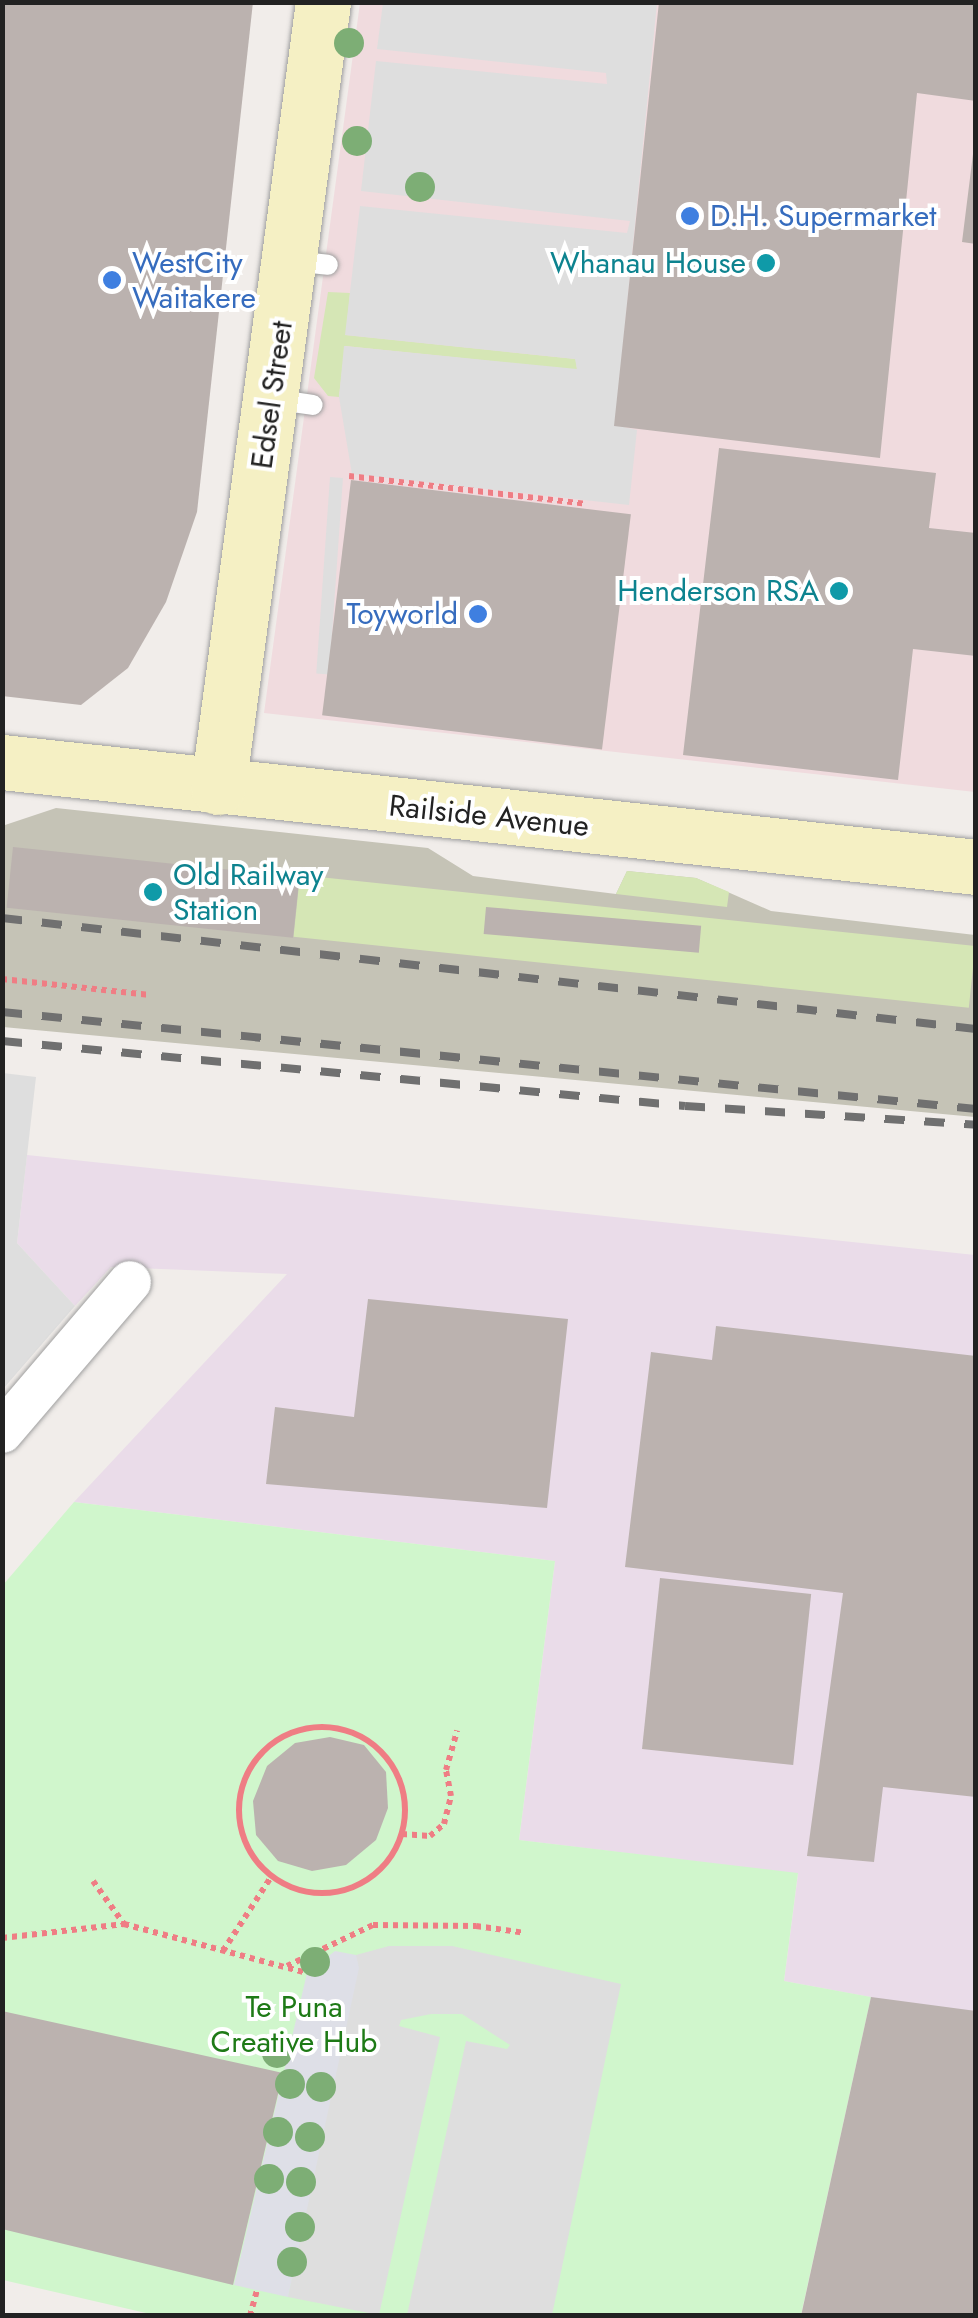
<!DOCTYPE html>
<html>
<head>
<meta charset="utf-8">
<style>
  body { margin:0 }
  #map { position:relative; width:978px; height:2318px; overflow:hidden; background:#f1edea; font-family:Jost,sans-serif }
  div>[style] { position:absolute }
  .commercial>* { inset:0; background:#f0dbde }
  .industrial>* { inset:0; background:#eadce9 }
  .construction>* { inset:0; background:#c5c3b6 }
  .grass>* { inset:0; background:#d5e6b5; transform-origin:0 0 }
  .park>* { inset:0; background:#d0f6cc }
  .parking>* { inset:0; background:#dedede; transform-origin:0 0 }
  .plaza>* { inset:0; background:#dedfe7 }
  .building>* { inset:0; background:#bbb2af; transform-origin:0 0 }
  .path>* { height:6px; margin-top:-3px; transform-origin:0; background:repeating-linear-gradient(90deg,#ef7d84 0 5px,transparent 0 10px) }
  .path>.ring { margin:-3px; padding:0; box-sizing:content-box; background:none; border:6px solid #ef7d84; border-radius:50% }
  .roads { filter:drop-shadow(0 0 2px #9f9f9f) drop-shadow(0 0 2px #9f9f9f) }
  .lane>* { height:20px; margin:-10px; padding:0 10px; transform-origin:10px; border-radius:10px; background:#fff }
  .street>* { height:42px; margin:-21px; padding:0 21px; transform-origin:21px; border-radius:21px; background:#fff }
  .secondary>* { height:55px; margin:-27.5px; padding:0 27.5px; transform-origin:27.5px; border-radius:27.5px; background:#f5f0c4 }
  .rail>* { height:8px; margin-top:-4px; transform-origin:0; background:repeating-linear-gradient(90deg,#707070 0 20px,transparent 0 40px) }
  .trees>* { width:30px; height:30px; margin:-15px; border-radius:50%; background:#7dae75 }
  .dots>* { width:28px; height:28px; translate:-50% -50%; box-sizing:border-box; border:5px solid #fff; border-radius:50% }
  span { translate:-50% -50%; white-space:nowrap; text-align:center; line-height:1.15; -webkit-text-stroke:8px #fff; paint-order:stroke }
  .shop-label { font-size:30px; color:#366cbe }
  .left { translate:0 -50%; text-align:left }
  .right { translate:-100% -50%; text-align:right }
  .culture-label { font-size:30px; color:#0d838f }
  .street-label { font-size:30px; color:#222 }
  .park-label { font-size:30px; color:#1e7a16 }
  .frame { position:absolute; inset:0; border:5px solid #222; pointer-events:none }
</style>
</head>
<body>
<div id="map">
  <div class="commercial">
    <div style="clip-path:polygon(360px 3px,975px 3px,975px 792px,264px 713px)"></div>
  </div>
  <div class="industrial">
    <div style="clip-path:polygon(27px 1155px,975px 1255px,975px 2315px,870px 1997px,784px 1981px,798px 1874px,519px 1840px,555px 1561px,74px 1502px,287px 1274px,111px 1267px,75px 1306px,17px 1243px)"></div>
  </div>
  <div class="construction">
    <div style="clip-path:polygon(56px 808px,428px 848px,473px 876px,616px 894px,627px 871px,696px 878px,771px 911px,975px 935px,975px 1117px,3px 1027px,2px 826px)"></div>
  </div>
  <div class="grass">
    <div style="clip-path:polygon(328px 292px,350px 293px,346px 335px,576px 359px,577px 370px,345px 346px,339px 397px,328px 396px,314px 378px)"></div>
    <div style="clip-path:polygon(627px 871px,696px 878px,729px 892px,727px 907px,616px 894px)"></div>
    <div style="left:300px;top:875px;width:679px;height:62px;rotate:6deg"></div>
  </div>
  <div class="park">
    <div style="clip-path:polygon(74px 1502px,555px 1561px,519px 1840px,798px 1873px,784px 1981px,871px 1997px,801px 2315px,159px 2316px,3px 2280px,3px 1585px)"></div>
  </div>
  <div class="parking">
    <div style="clip-path:polygon(383px 3px,657px 3px,615px 425px,637px 430px,629px 505px,352px 474px,339px 397px,344px 346px,577px 369px,575px 359px,345px 335px,360px 206px,627px 233px,630px 221px,361px 191px,376px 61px,607px 84px,606px 73px,377px 49px)"></div>
    <div style="left:330px;top:477px;width:13px;height:197px;rotate:4deg"></div>
    <div style="clip-path:polygon(3px 1073px,36px 1077px,17px 1243px,75px 1306px,3px 1389px)"></div>
    <div style="clip-path:polygon(389px 1946px,452px 1946px,621px 1984px,552px 2315px,407px 2315px,466px 2041px,507px 2049px,510px 2045px,462px 2014px,431px 2014px,401px 2020px,399px 2026px,440px 2037px,379px 2315px,288px 2297px,356px 1955px)"></div>
  </div>
  <div class="plaza">
    <div style="clip-path:polygon(335px 1951px,356px 1955px,359px 1968px,288px 2297px,234px 2285px,307px 1973px)"></div>
  </div>
  <div class="building">
    <div style="clip-path:polygon(2px 2px,253px 2px,197px 512px,166px 602px,128px 668px,81px 705px,2px 696px)"></div>
    <div style="clip-path:polygon(659px 2px,976px 2px,976px 101px,917px 93px,880px 458px,614px 426px)"></div>
    <div style="clip-path:polygon(973px 154px,976px 154px,976px 244px,962px 242px)"></div>
    <div style="clip-path:polygon(719px 448px,936px 473px,929px 528px,976px 533px,976px 656px,913px 649px,898px 780px,683px 755px)"></div>
    <div style="left:351px;top:480px;width:282px;height:237px;rotate:7deg"></div>
    <div style="left:13px;top:847px;width:288px;height:61px;rotate:6deg"></div>
    <div style="left:486px;top:907px;width:216px;height:27px;rotate:5deg"></div>
    <div style="clip-path:polygon(368px 1299px,568px 1319px,547px 1508px,266px 1484px,275px 1407px,354px 1417px)"></div>
    <div style="clip-path:polygon(716px 1326px,976px 1356px,976px 1797px,883px 1787px,874px 1862px,807px 1856px,843px 1593px,625px 1567px,651px 1352px,712px 1360px)"></div>
    <div style="left:660px;top:1578px;width:152px;height:172px;rotate:6deg"></div>
    <div style="clip-path:polygon(330px 1737px,364px 1745px,386px 1772px,388px 1808px,376px 1840px,346px 1865px,312px 1871px,278px 1861px,256px 1835px,253px 1801px,267px 1766px,295px 1743px)"></div>
    <div style="clip-path:polygon(871px 1997px,976px 2011px,976px 2316px,801px 2316px)"></div>
    <div style="clip-path:polygon(2px 2011px,283px 2073px,233px 2285px,2px 2229px)"></div>
  </div>
  <div class="path">
    <div style="left:349px;top:476px;width:239px;rotate:6.7deg"></div>
    <div style="left:2px;top:979px;width:149px;rotate:6.2deg"></div>
    <div class="ring" style="left:239px;top:1727px;width:160px;height:160px"></div>
    <div style="left:402px;top:1834px;width:28px;rotate:4deg"></div>
    <div style="left:430px;top:1836px;width:18px;rotate:-41deg"></div>
    <div style="left:444px;top:1824px;width:29px;rotate:-76deg"></div>
    <div style="left:451px;top:1796px;width:26px;rotate:-101deg"></div>
    <div style="left:446px;top:1770px;width:41px;rotate:-74.2deg"></div>
    <div style="left:93px;top:1881px;width:53px;rotate:54.2deg"></div>
    <div style="left:2px;top:1938px;width:123px;rotate:-6.5deg"></div>
    <div style="left:124px;top:1924px;width:189px;rotate:15deg"></div>
    <div style="left:223px;top:1951px;width:88px;rotate:-57deg"></div>
    <div style="left:287px;top:1966px;width:95px;rotate:-25.5deg"></div>
    <div style="left:373px;top:1925px;width:103px;rotate:0.6deg"></div>
    <div style="left:476px;top:1926px;width:49px;rotate:8.1deg"></div>
    <div style="left:250px;top:2316px;width:27px;rotate:-75deg"></div>
  </div>
  <div class="roads">
    <div class="lane">
      <div style="left:292px;top:261px;width:36px;rotate:6deg"></div>
      <div style="left:272px;top:399px;width:41px;rotate:8.3deg"></div>
    </div>
    <div class="street">
      <div style="left:2px;top:1432px;width:197px;rotate:-49.5deg"></div>
    </div>
    <div class="secondary">
      <div style="left:2px;top:762px;width:980px;rotate:6.15deg"></div>
      <div style="left:218px;top:787px;width:792px;rotate:-82.38deg"></div>
    </div>
  </div>
  <div class="rail">
    <div style="left:2px;top:918px;width:980px;rotate:6.5deg"></div>
    <div style="left:2px;top:1012px;width:979px;rotate:5.69deg"></div>
    <div style="left:2px;top:1041px;width:686px;rotate:5.44deg"></div>
    <div style="left:685px;top:1106px;width:292px;rotate:3.7deg"></div>
  </div>
  <div class="trees">
    <div style="left:349px;top:43px"></div>
    <div style="left:357px;top:141px"></div>
    <div style="left:420px;top:187px"></div>
    <div style="left:315px;top:1962px"></div>
    <div style="left:277px;top:2053px"></div>
    <div style="left:290px;top:2084px"></div>
    <div style="left:321px;top:2087px"></div>
    <div style="left:278px;top:2132px"></div>
    <div style="left:310px;top:2137px"></div>
    <div style="left:269px;top:2179px"></div>
    <div style="left:301px;top:2182px"></div>
    <div style="left:300px;top:2227px"></div>
    <div style="left:292px;top:2262px"></div>
  </div>
  <div class="dots">
    <div style="left:690px;top:216px;background:#3f7fe0"></div>
    <div style="left:766px;top:263px;background:#0f9aa8"></div>
    <div style="left:112px;top:280px;background:#3f7fe0"></div>
    <div style="left:839px;top:591px;background:#0f9aa8"></div>
    <div style="left:478px;top:614px;background:#3f7fe0"></div>
    <div style="left:153px;top:892px;background:#0f9aa8"></div>
  </div>
  <div class="shop-label">
    <span class="left" style="left:710px;top:216px">D.H. Supermarket</span>
    <span class="left" style="left:132px;top:280px">WestCity<br>Waitakere</span>
    <span class="right" style="left:458px;top:614px">Toyworld</span>
  </div>
  <div class="culture-label">
    <span class="right" style="left:746px;top:263px">Whanau House</span>
    <span class="right" style="left:819px;top:591px">Henderson RSA</span>
    <span class="left" style="left:173px;top:892px">Old Railway<br>Station</span>
  </div>
  <div class="street-label">
    <span style="left:272px;top:395px;rotate:-82deg">Edsel Street</span>
    <span style="left:489px;top:816px;rotate:6deg">Railside Avenue</span>
  </div>
  <div class="park-label">
    <span style="left:294px;top:2024px">Te Puna<br>Creative Hub</span>
  </div>
  <div class="frame"></div>
</div>
</body>
</html>
